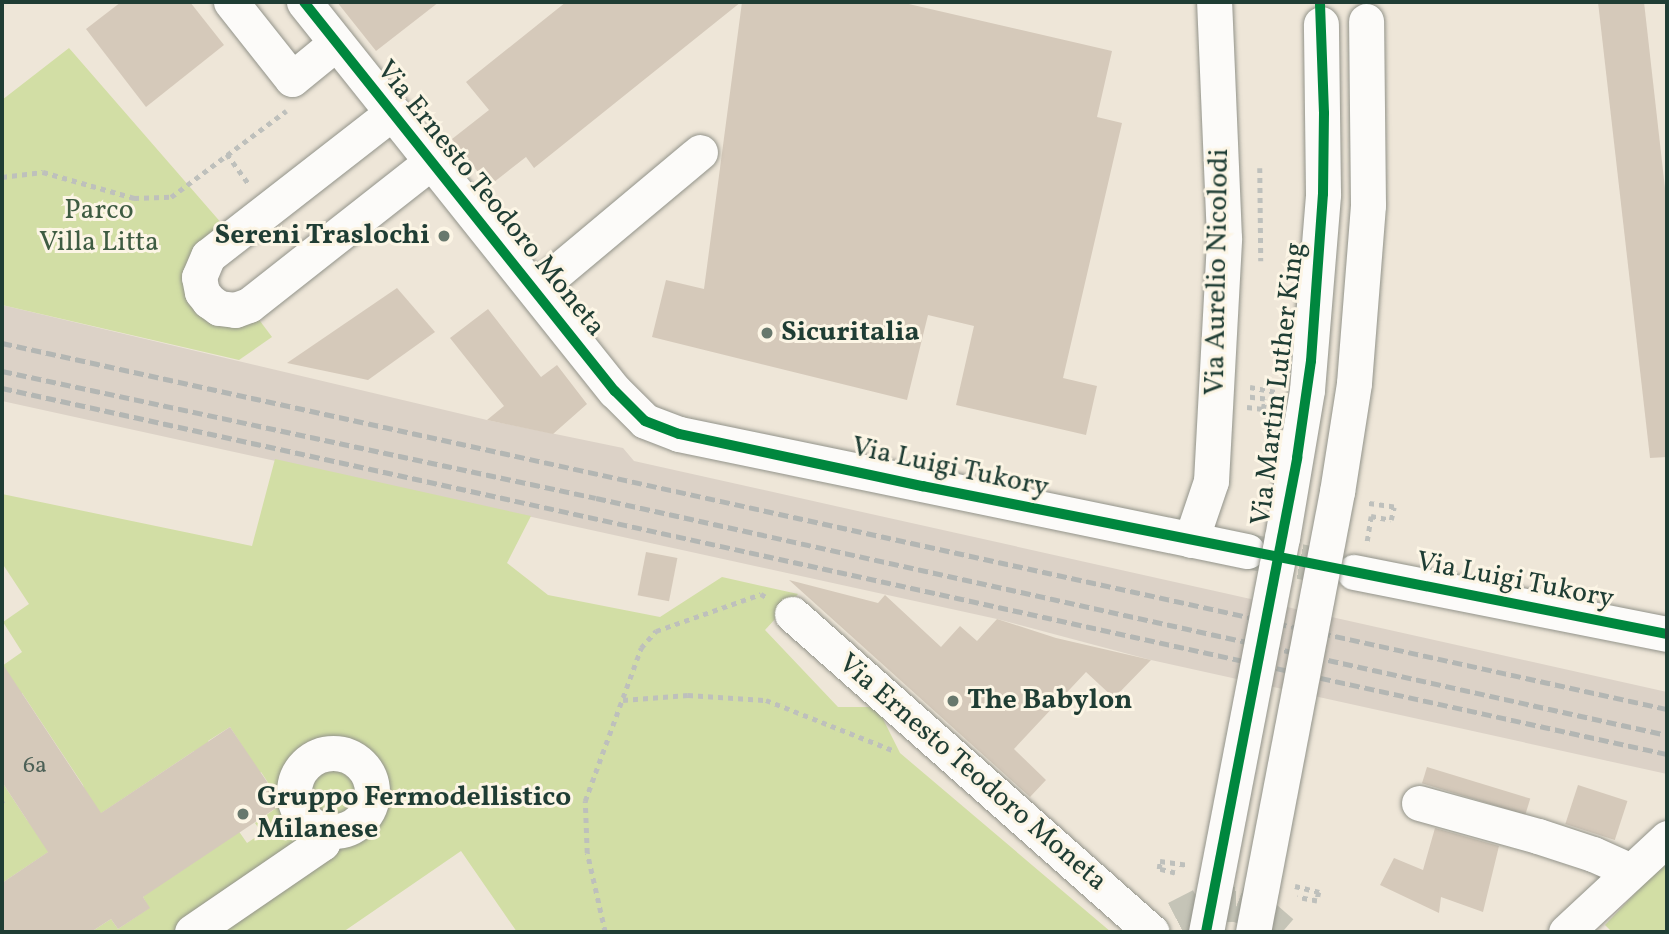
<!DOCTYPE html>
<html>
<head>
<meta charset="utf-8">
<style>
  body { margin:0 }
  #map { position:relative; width:1669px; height:934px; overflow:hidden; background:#eee6d8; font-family:Vollkorn,serif }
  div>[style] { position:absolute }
  .industrial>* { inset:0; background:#dcd2c7 }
  .green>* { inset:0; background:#d2dea5 }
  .building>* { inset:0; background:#d5c9ba; transform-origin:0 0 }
  .minor-tunnel>* { height:35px; margin-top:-17.5px; transform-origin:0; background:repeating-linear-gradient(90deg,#c5c4b7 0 35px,transparent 0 53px) }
  .path>* { height:4.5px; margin-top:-2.25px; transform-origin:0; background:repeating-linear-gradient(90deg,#bec0bc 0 5px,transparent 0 10px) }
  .roads { filter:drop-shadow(0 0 2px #92938a) drop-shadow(0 0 2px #92938a) }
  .minor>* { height:35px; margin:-17.5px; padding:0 17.5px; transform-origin:17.5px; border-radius:17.5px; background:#fcfbf9 }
  .minor>.ring { margin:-17.5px; padding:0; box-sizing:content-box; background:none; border:35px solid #fcfbf9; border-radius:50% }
  .rail>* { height:5px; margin-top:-2.5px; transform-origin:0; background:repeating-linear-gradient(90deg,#b3b6b3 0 10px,transparent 0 15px) }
  .bridges { filter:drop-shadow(0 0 2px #92938a) drop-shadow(0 0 2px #92938a) }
  .minor-bridge>* { height:35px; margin:-17.5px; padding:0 17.5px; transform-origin:17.5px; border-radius:17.5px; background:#fcfbf9 }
  .cycleway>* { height:10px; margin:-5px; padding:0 5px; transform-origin:5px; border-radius:5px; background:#00873e }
  .dots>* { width:19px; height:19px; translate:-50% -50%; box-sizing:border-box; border:4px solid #fcf5e5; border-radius:50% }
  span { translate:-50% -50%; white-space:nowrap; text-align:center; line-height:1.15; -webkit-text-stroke:6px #fcf5e5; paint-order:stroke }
  .number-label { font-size:24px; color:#4c6056 }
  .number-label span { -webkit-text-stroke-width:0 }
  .street-label { font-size:28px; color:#1f3d34 }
  .park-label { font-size:28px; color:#3e5c42 }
  .poi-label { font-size:28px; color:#1f3d34; font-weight:700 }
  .right { translate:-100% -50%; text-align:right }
  .left { translate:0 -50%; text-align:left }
  .frame { position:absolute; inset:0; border:4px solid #1f3d34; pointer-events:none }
</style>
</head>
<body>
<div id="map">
  <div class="industrial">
    <div style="clip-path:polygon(2px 305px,487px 420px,623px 448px,634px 461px,1667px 692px,1667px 774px,1151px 660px,997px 619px,2px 401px)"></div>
  </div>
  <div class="green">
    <div style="clip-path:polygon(69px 48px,223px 225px,190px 265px,257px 317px,272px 337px,239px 360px,2px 305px,2px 100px)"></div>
    <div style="clip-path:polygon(275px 459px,531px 516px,507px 563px,548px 595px,660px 617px,722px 577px,798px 594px,765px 630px,838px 707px,877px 707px,900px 753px,1111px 932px,517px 932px,461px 851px,343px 932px,91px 932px,111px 919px,118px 929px,149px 908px,143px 897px,224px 810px,247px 843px,262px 833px,255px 823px,282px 804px,261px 772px,245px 782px,250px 758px,230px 727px,208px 741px,215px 752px,194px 751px,91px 820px,83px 785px,22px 693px,2px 706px,2px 666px,22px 652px,3px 622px,29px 604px,2px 563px,2px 494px,252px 546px)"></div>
    <div style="clip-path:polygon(2px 782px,27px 820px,65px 841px,2px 883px)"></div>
    <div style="clip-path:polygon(1667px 860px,1667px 932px,1612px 932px,1605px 925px)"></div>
  </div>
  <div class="building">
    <div style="clip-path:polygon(121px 2px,190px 2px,224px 45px,146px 107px,86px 29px)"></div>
    <div style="clip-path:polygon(337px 2px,439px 2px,376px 51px)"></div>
    <div style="clip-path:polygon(566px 2px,741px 2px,534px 168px,526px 157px,489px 186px,452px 139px,489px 110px,466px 82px)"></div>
    <div style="clip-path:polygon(742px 2px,900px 2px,1112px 51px,1097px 117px,1122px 123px,1063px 378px,1097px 386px,1086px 435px,956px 405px,974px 326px,928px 315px,907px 400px,652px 337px,666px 280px,704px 289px)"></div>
    <div style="clip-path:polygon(1598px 2px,1644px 2px,1667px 206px,1667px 457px,1650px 458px)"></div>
    <div style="clip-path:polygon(397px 288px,435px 332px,368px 380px,287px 363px)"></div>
    <div style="clip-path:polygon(488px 309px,541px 377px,557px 365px,587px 404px,553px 434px,487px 420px,504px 406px,450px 338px)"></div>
    <div style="left:646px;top:552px;width:32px;height:44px;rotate:11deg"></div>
    <div style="clip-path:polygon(789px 580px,878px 603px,885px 595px,941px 647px,960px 626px,977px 641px,997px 619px,1056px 638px,1151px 660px,1114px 698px,1086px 672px,1014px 749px,1046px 780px,1030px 797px)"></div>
    <div style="clip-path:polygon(2px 663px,101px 813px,230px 727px,282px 804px,143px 897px,150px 908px,118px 929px,111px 919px,91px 932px,2px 932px,2px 883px,48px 852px,2px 782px)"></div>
    <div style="left:1427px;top:767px;width:108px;height:17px;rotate:17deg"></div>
    <div style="left:1578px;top:785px;width:52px;height:41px;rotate:18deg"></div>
    <div style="clip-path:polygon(1435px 828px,1499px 846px,1483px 912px,1441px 897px,1439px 913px,1380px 885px,1394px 858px,1423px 870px)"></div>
  </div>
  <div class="minor-tunnel">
    <div style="left:1248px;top:551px;width:105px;rotate:11deg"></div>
    <div style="left:1176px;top:918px;width:28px;rotate:-27deg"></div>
    <div style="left:1201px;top:905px;width:36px;rotate:-2deg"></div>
    <div style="left:1237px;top:904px;width:25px;rotate:21deg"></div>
    <div style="left:1260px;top:913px;width:29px;rotate:41deg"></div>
  </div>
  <div class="path">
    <div style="left:227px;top:154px;width:37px;rotate:54deg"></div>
    <div style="left:1260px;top:168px;width:93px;rotate:89.4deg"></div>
    <div style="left:2px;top:177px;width:41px;rotate:-7deg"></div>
    <div style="left:43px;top:172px;width:95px;rotate:15.9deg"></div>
    <div style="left:134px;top:198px;width:37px;rotate:-2deg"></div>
    <div style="left:171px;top:197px;width:144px;rotate:-36.8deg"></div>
    <div style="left:1250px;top:387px;width:26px;rotate:11deg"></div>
    <div style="left:1247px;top:407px;width:16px;rotate:7deg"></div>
    <div style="left:1263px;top:409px;width:10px;rotate:-79deg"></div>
    <div style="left:1265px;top:399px;width:17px;rotate:-173deg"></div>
    <div style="left:1367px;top:541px;width:25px;rotate:-81deg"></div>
    <div style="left:1371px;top:516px;width:20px;rotate:11deg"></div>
    <div style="left:1391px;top:520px;width:13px;rotate:-77deg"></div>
    <div style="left:1394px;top:507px;width:27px;rotate:-172deg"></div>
    <div style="left:623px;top:700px;width:65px;rotate:-4.4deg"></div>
    <div style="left:688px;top:695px;width:78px;rotate:3.7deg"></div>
    <div style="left:766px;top:700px;width:139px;rotate:21.6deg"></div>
    <div style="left:2px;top:801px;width:2px;rotate:-27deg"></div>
    <div style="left:1175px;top:873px;width:16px;rotate:-166deg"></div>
    <div style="left:1159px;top:869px;width:8px;rotate:-83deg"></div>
    <div style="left:1160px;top:861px;width:27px;rotate:8deg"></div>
    <div style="left:1295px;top:886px;width:25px;rotate:14deg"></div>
    <div style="left:1319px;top:892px;width:9px;rotate:103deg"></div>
    <div style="left:1317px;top:901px;width:20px;rotate:-169deg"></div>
    <div style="left:605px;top:932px;width:81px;rotate:-102.8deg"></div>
    <div style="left:587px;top:853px;width:52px;rotate:-92.2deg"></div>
    <div style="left:585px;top:801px;width:163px;rotate:-69.9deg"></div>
    <div style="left:641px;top:648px;width:23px;rotate:-49deg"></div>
    <div style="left:656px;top:631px;width:111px;rotate:-19.4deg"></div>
    <div style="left:761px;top:594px;width:6px;rotate:31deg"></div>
  </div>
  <div class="roads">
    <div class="minor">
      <div style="left:231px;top:2px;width:98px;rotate:51.6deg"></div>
      <div style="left:292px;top:79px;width:57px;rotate:-39.3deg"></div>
      <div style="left:304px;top:2px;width:498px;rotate:51.4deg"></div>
      <div style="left:615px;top:391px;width:42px;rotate:45deg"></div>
      <div style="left:645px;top:421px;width:36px;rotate:21deg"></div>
      <div style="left:679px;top:434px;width:580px;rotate:11.64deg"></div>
      <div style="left:393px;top:112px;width:234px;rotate:142.1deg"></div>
      <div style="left:208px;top:256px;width:23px;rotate:113deg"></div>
      <div style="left:199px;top:277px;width:15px;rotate:79deg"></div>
      <div style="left:202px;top:292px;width:11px;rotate:52deg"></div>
      <div style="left:209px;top:301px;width:12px;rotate:35deg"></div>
      <div style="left:219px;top:308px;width:16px;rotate:7deg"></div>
      <div style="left:235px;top:310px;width:15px;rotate:-20deg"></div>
      <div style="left:249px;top:305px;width:233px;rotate:-38.2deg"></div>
      <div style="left:535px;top:290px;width:215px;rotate:-39.9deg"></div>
      <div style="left:1191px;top:540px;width:62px;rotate:-71.3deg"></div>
      <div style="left:1211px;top:481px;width:243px;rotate:-86.9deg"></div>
      <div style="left:1224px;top:238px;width:236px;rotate:-92.4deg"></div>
      <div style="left:1354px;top:572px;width:319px;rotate:11.2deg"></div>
      <div style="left:792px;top:614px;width:480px;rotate:41.5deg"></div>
      <div class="ring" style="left:294px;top:753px;width:43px;height:43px"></div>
      <div style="left:1419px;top:803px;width:123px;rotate:15.5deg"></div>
      <div style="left:1538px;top:836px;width:58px;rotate:18.1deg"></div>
      <div style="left:1593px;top:854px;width:39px;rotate:24deg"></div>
      <div style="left:192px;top:932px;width:158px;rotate:-34.4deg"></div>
      <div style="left:322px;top:843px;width:12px;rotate:-76deg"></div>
      <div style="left:1566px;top:932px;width:138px;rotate:-42.9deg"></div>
    </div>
  </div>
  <div class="rail">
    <div style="left:2px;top:343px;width:1705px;rotate:12.4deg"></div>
    <div style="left:2px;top:371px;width:607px;rotate:12.07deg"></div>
    <div style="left:596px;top:498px;width:1097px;rotate:12.48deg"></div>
    <div style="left:2px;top:388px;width:1705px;rotate:12.4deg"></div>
  </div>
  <div class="bridges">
    <div class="minor-bridge">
      <div style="left:1206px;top:932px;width:401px;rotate:-79.1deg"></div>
      <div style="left:1282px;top:538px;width:150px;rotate:-80.4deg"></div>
      <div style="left:1307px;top:390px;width:197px;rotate:-85.3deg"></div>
      <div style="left:1323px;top:194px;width:170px;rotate:-90.7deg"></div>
      <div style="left:1253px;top:932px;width:448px;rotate:-79.2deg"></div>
      <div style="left:1337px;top:492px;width:110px;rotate:-81.1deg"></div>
      <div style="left:1354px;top:383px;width:179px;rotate:-85.5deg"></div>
      <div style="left:1368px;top:205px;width:184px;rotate:-90.6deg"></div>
    </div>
  </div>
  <div class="cycleway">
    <div style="left:304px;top:2px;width:498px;rotate:51.4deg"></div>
    <div style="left:615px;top:391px;width:42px;rotate:45deg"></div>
    <div style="left:645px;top:421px;width:36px;rotate:21deg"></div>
    <div style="left:679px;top:434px;width:249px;rotate:12.1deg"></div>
    <div style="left:922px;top:486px;width:760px;rotate:11.24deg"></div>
    <div style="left:1206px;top:932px;width:483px;rotate:-79.1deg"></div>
    <div style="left:1297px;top:458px;width:98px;rotate:-81.8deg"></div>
    <div style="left:1311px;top:361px;width:167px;rotate:-85.9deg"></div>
    <div style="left:1323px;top:194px;width:81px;rotate:-89.3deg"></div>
    <div style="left:1324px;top:113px;width:111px;rotate:-92.1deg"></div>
  </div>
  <div class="dots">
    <div style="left:444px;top:236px;background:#67786d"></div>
    <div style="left:767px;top:333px;background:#67786d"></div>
    <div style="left:953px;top:701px;background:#67786d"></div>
    <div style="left:243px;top:814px;background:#67786d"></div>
  </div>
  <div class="number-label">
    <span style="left:35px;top:767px">6a</span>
  </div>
  <div class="street-label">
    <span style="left:490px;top:199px;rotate:51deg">Via Ernesto Teodoro Moneta</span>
    <span style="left:1218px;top:272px;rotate:-89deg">Via Aurelio Nicolodi</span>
    <span style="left:1279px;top:384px;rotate:-83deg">Via Martin Luther King</span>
    <span style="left:950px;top:468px;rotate:12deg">Via Luigi Tukory</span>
    <span style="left:1515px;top:581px;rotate:11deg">Via Luigi Tukory</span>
    <span style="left:972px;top:773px;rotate:41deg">Via Ernesto Teodoro Moneta</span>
  </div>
  <div class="park-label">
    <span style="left:99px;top:227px">Parco<br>Villa Litta</span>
  </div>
  <div class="poi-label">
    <span class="right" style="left:430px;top:236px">Sereni Traslochi</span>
    <span class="left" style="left:781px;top:333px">Sicuritalia</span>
    <span class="left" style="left:967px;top:701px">The Babylon</span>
    <span class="left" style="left:257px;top:814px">Gruppo Fermodellistico<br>Milanese</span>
  </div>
  <div class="frame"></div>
</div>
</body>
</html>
